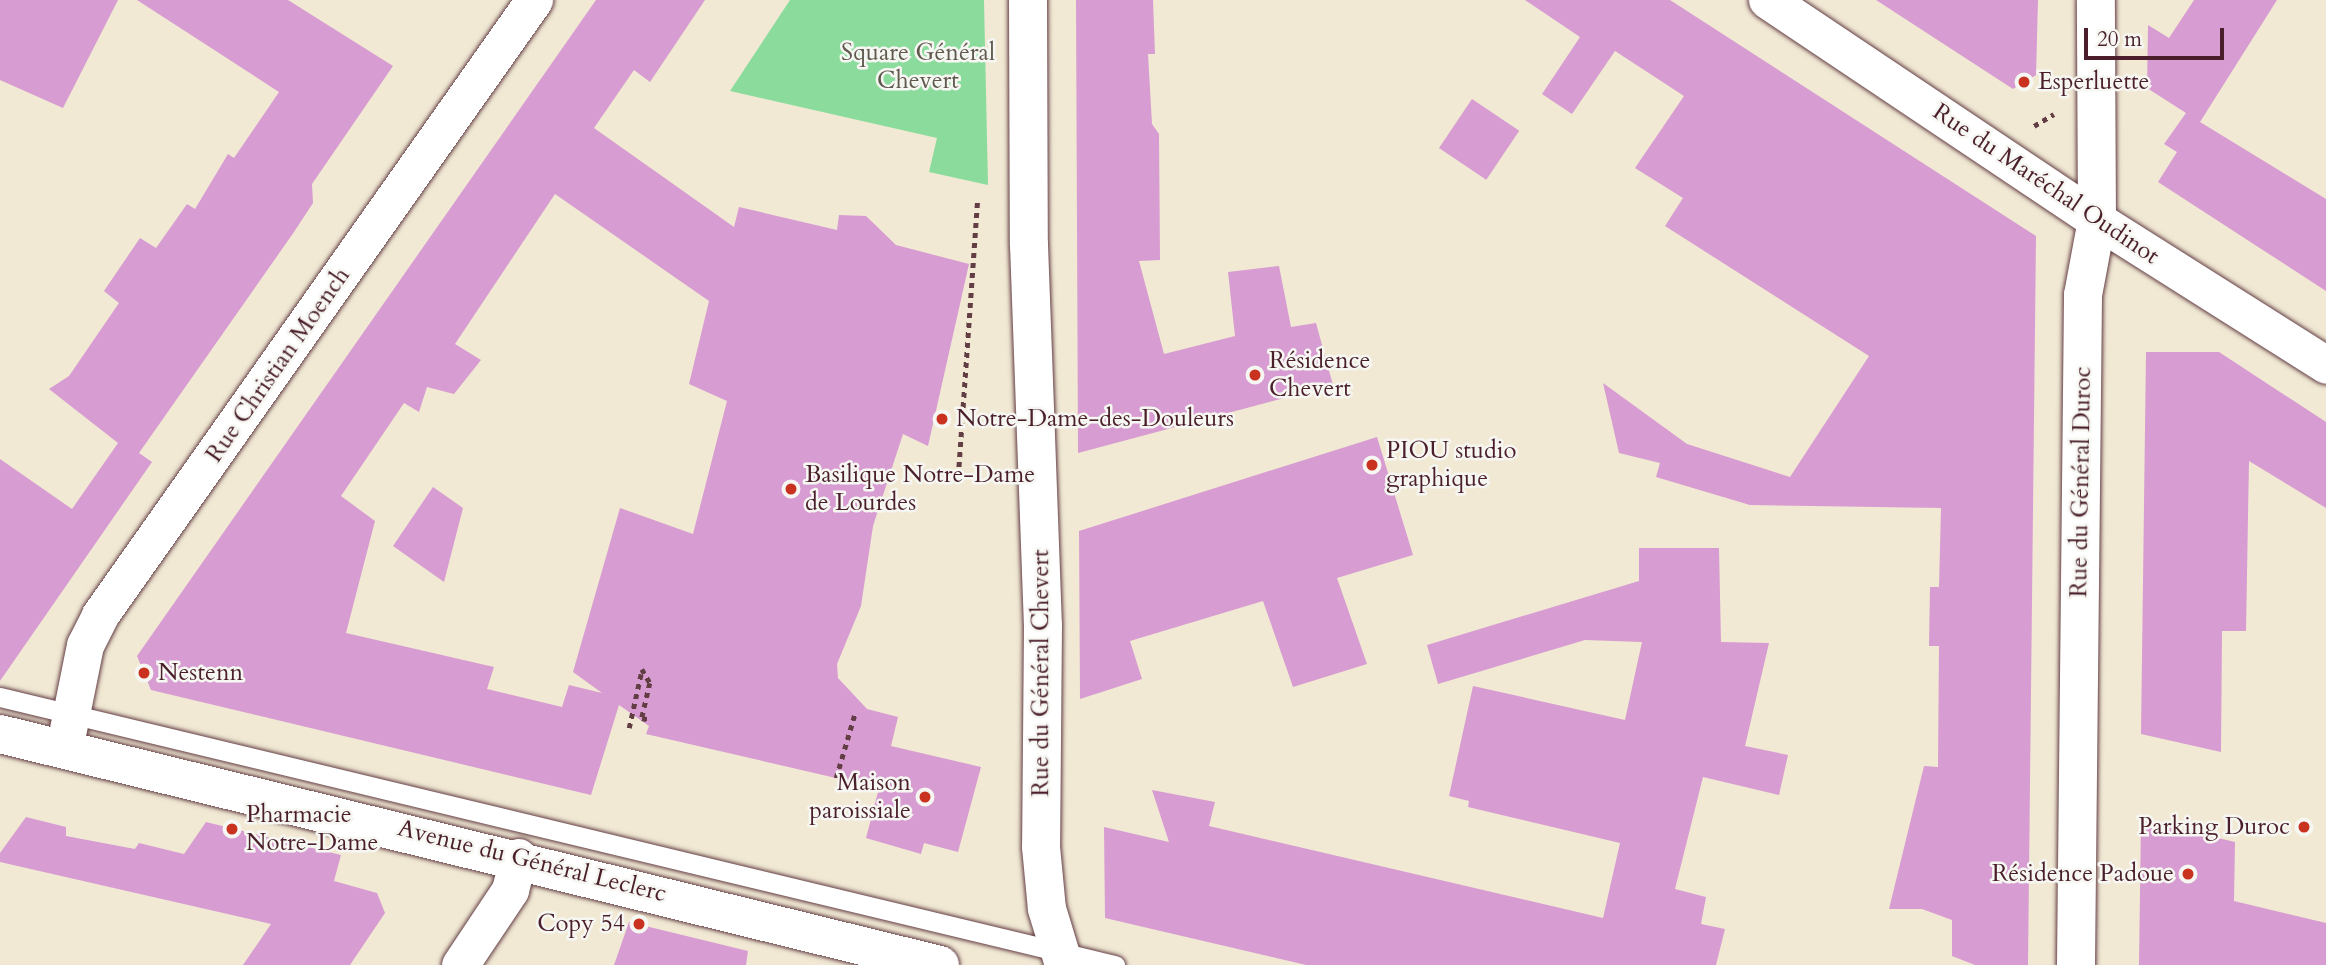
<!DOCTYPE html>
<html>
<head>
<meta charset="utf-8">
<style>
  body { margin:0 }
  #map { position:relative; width:2326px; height:965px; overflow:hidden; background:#f1e9d4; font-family:Cardo,serif }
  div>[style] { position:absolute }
  .green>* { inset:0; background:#8bdc9c }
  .building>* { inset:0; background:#d79cd1; transform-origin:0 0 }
  .path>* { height:4.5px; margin-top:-2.25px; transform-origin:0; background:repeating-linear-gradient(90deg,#633d44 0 5px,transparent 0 10px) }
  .roads { filter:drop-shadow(0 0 2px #633d44) drop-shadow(0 0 2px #633d44) }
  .service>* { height:19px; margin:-9.5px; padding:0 9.5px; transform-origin:9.5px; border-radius:9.5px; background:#fff }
  .minor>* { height:37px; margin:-18.5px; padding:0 18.5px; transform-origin:18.5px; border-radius:18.5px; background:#fff }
  .tertiary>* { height:38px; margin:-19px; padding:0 19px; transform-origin:19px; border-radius:19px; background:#fff }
  .dots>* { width:19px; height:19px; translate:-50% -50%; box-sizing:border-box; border:4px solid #f6f6f2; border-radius:50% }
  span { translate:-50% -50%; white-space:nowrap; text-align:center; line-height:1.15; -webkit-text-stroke:5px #f6f6f2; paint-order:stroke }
  .park-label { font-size:24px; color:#5e584d }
  .poi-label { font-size:24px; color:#4a1f2b }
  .left { translate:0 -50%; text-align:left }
  .right { translate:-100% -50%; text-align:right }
  .street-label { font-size:24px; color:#4a1f2b }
  .scale { position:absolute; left:2084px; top:28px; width:140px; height:32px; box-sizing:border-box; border:4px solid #4a1f2b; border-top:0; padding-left:9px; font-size:21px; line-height:24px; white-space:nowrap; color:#4a1f2b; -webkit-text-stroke:5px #f6f6f2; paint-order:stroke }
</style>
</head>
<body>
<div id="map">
  <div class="green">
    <div style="clip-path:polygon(790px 0,984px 0,988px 185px,929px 172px,937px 138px,730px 91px)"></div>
  </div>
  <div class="building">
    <div style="clip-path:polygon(0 0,118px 0,63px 108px,0 80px)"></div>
    <div style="clip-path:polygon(137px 0,288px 0,393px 66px,312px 184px,313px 203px,294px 232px,139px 453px,152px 462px,0 681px,0 459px,72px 509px,118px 443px,49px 389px,69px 376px,119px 303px,104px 291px,140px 238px,156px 248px,187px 204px,195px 209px,228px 154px,234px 158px,279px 92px)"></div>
    <div style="clip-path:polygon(evenodd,596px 0,705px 0,650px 82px,634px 70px,594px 128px,734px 227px,739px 207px,837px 230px,839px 215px,866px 216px,896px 245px,969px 264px,928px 446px,903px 434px,873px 526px,861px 606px,837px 664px,838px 678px,867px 709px,898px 717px,891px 746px,981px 767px,958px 852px,924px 843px,921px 854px,866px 838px,879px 788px,646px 734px,649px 726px,619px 705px,591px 795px,151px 690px,137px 656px,596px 0,555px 194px,709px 301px,689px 384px,727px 401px,693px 534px,620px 508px,573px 672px,602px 693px,569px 685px,562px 707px,487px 689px,494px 667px,346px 633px,375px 521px,341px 496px,404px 403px,419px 412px,427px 387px,454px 394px,481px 360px,455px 344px,555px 194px)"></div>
    <div style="clip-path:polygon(1076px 0,1153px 0,1155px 54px,1148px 54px,1152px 124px,1159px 134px,1160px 260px,1139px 261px,1164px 354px,1235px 336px,1228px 272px,1279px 266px,1291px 327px,1316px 323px,1333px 385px,1078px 453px)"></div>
    <div style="clip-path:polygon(1525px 0,1670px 0,2036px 236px,2028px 965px,1975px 965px,1952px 956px,1952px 920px,1922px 909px,1889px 909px,1924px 766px,1938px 767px,1939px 646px,1929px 646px,1930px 587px,1939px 587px,1941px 508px,1750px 505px,1656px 477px,1660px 463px,1619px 453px,1603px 383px,1687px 444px,1790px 477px,1869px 356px,1665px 226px,1683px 198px,1635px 168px,1684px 96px,1615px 51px,1572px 114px,1542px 94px,1580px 37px)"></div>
    <div style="clip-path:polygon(1876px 0,2038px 0,2036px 75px,2013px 89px)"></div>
    <div style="clip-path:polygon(2194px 0,2277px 0,2200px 122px,2326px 199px,2326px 291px,2158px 182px,2177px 152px,2164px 144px,2186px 113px,2147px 88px,2148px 25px,2169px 38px)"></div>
    <div style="left:1472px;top:99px;width:57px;height:59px;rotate:34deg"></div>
    <div style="clip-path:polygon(2146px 352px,2219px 352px,2326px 422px,2326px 508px,2249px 461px,2246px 631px,2222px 631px,2221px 752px,2141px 734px)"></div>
    <div style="clip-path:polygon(1377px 437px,1413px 555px,1337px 578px,1367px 664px,1293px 687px,1263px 601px,1130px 641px,1142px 679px,1080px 699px,1079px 531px)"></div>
    <div style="clip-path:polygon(433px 487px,463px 508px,444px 582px,393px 546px)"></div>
    <div style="clip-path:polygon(1639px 548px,1719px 548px,1721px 642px,1769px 643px,1745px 746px,1788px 755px,1779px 795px,1703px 777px,1675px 889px,1706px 897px,1701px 924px,1725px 929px,1716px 965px,1306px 965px,1105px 918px,1104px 827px,1169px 842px,1152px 790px,1215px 802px,1209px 826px,1603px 918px,1620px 843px,1468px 807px,1469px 801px,1449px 796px,1473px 686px,1625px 720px,1642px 642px,1585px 640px,1438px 684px,1427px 645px,1639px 581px)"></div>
    <div style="clip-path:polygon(26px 817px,66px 827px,66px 836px,135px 849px,139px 843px,184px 854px,206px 822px,341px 855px,334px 881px,377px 893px,385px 913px,350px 965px,243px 965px,271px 924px,0 862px,0 853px)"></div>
    <div style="clip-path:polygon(2141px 820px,2235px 842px,2234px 901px,2326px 923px,2326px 965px,2139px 965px)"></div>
    <div style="clip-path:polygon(629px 922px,748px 951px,746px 965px,614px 965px)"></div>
  </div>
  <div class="path">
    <div style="left:2034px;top:126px;width:23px;rotate:-31deg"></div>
    <div style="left:958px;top:477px;width:275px;rotate:-86deg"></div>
    <div style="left:629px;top:728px;width:60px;rotate:-77.6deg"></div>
    <div style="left:642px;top:669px;width:16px;rotate:60deg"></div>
    <div style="left:650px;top:683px;width:36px;rotate:103deg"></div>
    <div style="left:642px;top:718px;width:9px;rotate:13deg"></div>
    <div style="left:836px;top:778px;width:68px;rotate:-73.7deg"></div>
  </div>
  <div class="roads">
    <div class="service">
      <div style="left:0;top:697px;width:1147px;rotate:13.52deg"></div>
    </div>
    <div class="minor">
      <div style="left:2097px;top:220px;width:271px;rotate:32.3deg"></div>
      <div style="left:64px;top:749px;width:106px;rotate:-78.6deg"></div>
      <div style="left:85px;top:645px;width:34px;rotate:-63deg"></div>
      <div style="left:100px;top:615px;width:753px;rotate:-54.79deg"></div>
      <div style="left:460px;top:965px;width:90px;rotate:-56.3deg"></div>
      <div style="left:510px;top:890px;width:34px;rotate:-76deg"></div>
    </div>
    <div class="tertiary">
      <div style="left:1028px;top:0;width:245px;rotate:89.8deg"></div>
      <div style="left:1029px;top:245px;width:380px;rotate:87.9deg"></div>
      <div style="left:1043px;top:625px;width:222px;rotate:90.5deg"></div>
      <div style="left:1041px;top:847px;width:62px;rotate:84.5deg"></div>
      <div style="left:1047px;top:909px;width:59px;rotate:73.1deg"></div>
      <div style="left:1768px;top:0;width:396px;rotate:33.8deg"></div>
      <div style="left:0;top:734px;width:968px;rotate:13.81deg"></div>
      <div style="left:2076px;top:965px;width:670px;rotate:-89.4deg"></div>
      <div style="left:2083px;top:295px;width:76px;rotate:-79.4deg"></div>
      <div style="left:2097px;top:220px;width:220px;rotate:-90.3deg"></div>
    </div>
  </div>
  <div class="dots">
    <div style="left:2024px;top:82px;background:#c8321e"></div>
    <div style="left:1255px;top:375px;background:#c8321e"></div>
    <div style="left:942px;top:419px;background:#c8321e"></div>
    <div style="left:1372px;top:465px;background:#c8321e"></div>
    <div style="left:791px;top:489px;background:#c8321e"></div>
    <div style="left:144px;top:673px;background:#c8321e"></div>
    <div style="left:925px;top:797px;background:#c8321e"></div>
    <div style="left:2304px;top:827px;background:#c8321e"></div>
    <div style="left:232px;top:829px;background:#c8321e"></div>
    <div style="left:2188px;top:874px;background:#c8321e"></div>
    <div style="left:639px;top:924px;background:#c8321e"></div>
  </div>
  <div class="park-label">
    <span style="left:918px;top:67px">Square Général<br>Chevert</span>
  </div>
  <div class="poi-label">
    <span class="left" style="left:2038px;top:82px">Esperluette</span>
    <span class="left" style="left:1269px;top:375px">Résidence<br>Chevert</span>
    <span class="left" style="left:956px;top:419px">Notre-Dame-des-Douleurs</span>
    <span class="left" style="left:1386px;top:465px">PIOU studio<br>graphique</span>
    <span class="left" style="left:805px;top:489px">Basilique Notre-Dame<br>de Lourdes</span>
    <span class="left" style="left:158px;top:673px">Nestenn</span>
    <span class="right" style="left:911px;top:797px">Maison<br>paroissiale</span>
    <span class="left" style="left:246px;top:829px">Pharmacie<br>Notre-Dame</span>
    <span class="right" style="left:2290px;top:827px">Parking Duroc</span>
    <span class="right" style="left:2174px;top:874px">Résidence Padoue</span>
    <span class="right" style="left:625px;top:924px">Copy 54</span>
  </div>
  <div class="street-label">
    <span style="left:2046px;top:184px;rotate:34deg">Rue du Maréchal Oudinot</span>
    <span style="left:278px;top:365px;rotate:-55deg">Rue Christian Moench</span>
    <span style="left:2081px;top:482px;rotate:-89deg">Rue du Général Duroc</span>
    <span style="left:1041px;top:673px;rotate:-90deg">Rue du Général Chevert</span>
    <span style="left:532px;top:861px;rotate:14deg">Avenue du Général Leclerc</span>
  </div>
  <div class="scale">20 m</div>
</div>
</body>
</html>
